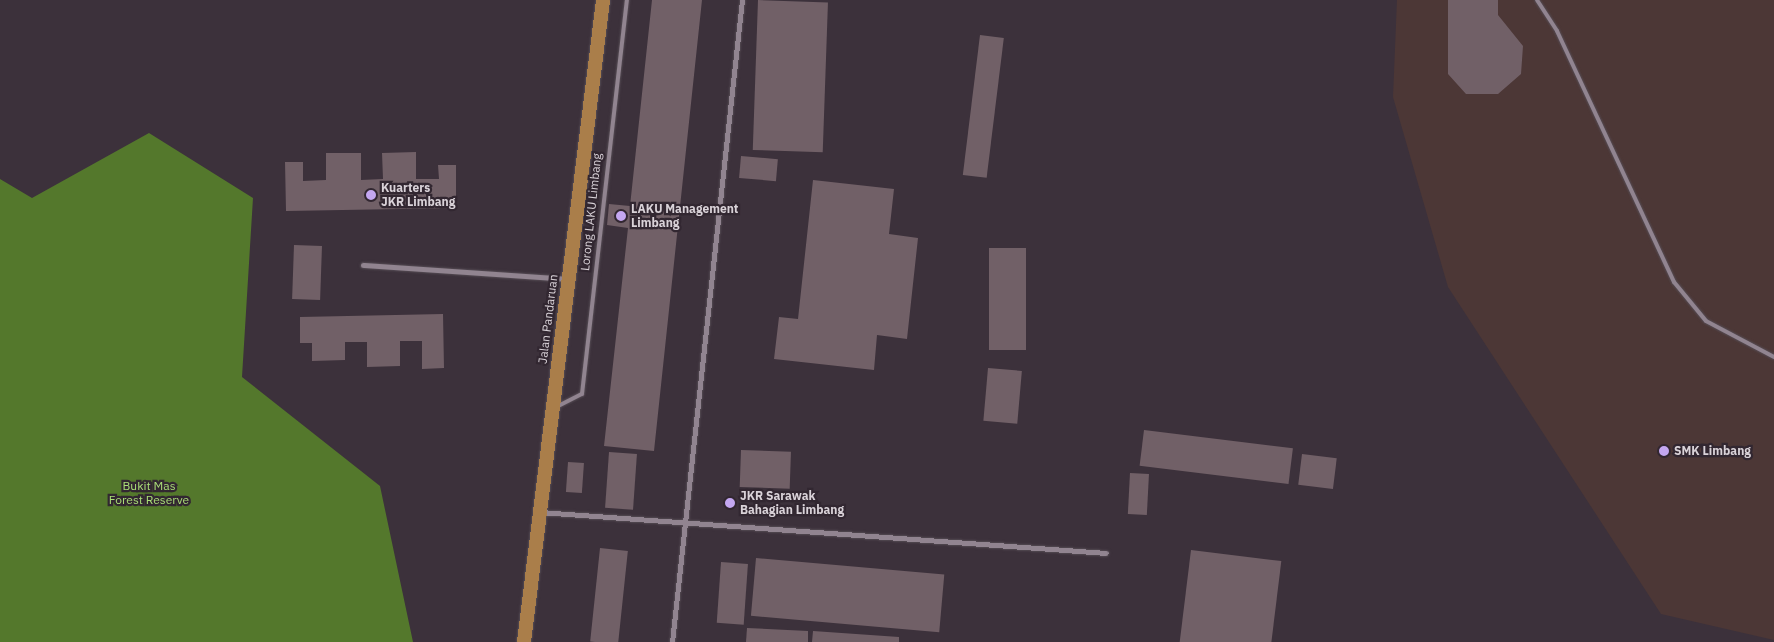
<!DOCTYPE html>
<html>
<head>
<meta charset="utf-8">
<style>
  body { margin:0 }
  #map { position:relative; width:1774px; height:642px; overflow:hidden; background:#3c313b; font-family:"IBM Plex Sans",sans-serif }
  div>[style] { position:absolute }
  .education>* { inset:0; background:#4c3736 }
  .forest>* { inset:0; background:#54782c }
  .building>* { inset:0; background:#716067; transform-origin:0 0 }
  .roads { filter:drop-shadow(0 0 1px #564d55) drop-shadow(0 0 1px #564d55) }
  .service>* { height:4px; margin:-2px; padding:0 2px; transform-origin:2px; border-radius:2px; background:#918490 }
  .minor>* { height:5px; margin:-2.5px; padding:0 2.5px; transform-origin:2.5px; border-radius:2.5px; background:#918490 }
  .trunk>* { height:14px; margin:-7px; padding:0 7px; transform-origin:7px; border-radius:7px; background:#aa7e4a }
  .dots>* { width:14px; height:14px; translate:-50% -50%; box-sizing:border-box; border:2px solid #322731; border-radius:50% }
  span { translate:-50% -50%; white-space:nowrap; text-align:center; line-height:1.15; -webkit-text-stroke:4.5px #322731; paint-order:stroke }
  .poi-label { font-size:12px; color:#d9d2d8; font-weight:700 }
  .left { translate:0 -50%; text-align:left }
  .street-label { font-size:12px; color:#d9d2d8 }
  .park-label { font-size:12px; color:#abdf78 }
</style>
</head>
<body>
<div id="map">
  <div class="education">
    <div style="clip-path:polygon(1397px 0,1774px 0,1774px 640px,1661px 614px,1448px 287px,1393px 97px)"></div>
  </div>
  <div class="forest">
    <div style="clip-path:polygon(149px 133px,253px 198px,242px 377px,380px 486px,413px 642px,0 642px,0 179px,32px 198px)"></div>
  </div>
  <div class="building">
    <div style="clip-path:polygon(652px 0,702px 0,654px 451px,604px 446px,628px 228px,607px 225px,609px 204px,630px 206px)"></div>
    <div style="left:758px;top:0;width:70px;height:150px;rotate:2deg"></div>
    <div style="clip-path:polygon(1448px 0,1498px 0,1498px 15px,1523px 46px,1521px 74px,1498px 94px,1466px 94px,1448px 74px)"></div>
    <div style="left:980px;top:35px;width:24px;height:141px;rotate:7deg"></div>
    <div style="clip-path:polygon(416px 152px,416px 179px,439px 179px,438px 165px,456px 165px,456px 208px,286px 211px,285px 162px,303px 162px,303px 181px,326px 180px,326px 153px,361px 153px,361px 180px,383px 179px,382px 153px)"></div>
    <div style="left:741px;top:156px;width:37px;height:22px;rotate:5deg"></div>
    <div style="clip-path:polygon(813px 180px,894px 189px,889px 234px,918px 238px,907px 339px,877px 335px,874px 370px,774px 359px,779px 317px,798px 319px)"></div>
    <div style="left:294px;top:245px;width:28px;height:54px;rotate:2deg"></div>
    <div style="left:989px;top:248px;width:37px;height:102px"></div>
    <div style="clip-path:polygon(443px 314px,444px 368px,422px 369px,422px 341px,400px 341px,400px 366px,367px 367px,367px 342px,345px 342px,345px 360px,312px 361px,312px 343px,300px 343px,300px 317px)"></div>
    <div style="left:988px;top:368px;width:34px;height:53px;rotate:5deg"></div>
    <div style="left:1144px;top:430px;width:150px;height:36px;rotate:7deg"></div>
    <div style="left:741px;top:450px;width:50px;height:37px;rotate:2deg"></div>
    <div style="left:609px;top:452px;width:28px;height:56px;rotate:4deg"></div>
    <div style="left:1302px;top:454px;width:35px;height:31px;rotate:7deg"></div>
    <div style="left:568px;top:462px;width:16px;height:30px;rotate:4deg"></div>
    <div style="left:1130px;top:473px;width:19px;height:41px;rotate:3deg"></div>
    <div style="left:600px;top:548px;width:28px;height:94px;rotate:6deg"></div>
    <div style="left:1191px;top:550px;width:91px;height:93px;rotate:7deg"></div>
    <div style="left:756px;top:558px;width:189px;height:58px;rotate:5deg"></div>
    <div style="left:721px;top:562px;width:27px;height:61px;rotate:4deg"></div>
    <div style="clip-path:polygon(747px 628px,808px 631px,808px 642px,746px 642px)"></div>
    <div style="clip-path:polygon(813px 631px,899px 637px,899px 642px,812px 642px)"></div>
  </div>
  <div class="roads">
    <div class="service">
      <div style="left:1537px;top:0;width:37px;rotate:57deg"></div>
      <div style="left:1557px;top:31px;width:277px;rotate:65deg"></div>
      <div style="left:1674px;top:282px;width:50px;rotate:50.6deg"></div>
      <div style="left:1706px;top:321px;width:77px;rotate:27.9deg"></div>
      <div style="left:556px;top:407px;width:29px;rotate:-27deg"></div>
      <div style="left:582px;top:394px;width:397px;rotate:-83.5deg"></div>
    </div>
    <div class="minor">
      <div style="left:363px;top:265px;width:204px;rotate:3.9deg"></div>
      <div style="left:540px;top:512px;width:567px;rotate:4.14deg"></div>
      <div style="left:672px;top:642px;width:646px;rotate:-83.78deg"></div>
    </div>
    <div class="trunk">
      <div style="left:524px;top:642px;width:647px;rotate:-82.98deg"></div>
    </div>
  </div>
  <div class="dots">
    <div style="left:371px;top:195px;background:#c4a7f1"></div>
    <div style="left:621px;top:216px;background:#c4a7f1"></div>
    <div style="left:1664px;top:451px;background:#c4a7f1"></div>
    <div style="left:730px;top:503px;background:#c4a7f1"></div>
  </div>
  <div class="poi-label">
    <span class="left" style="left:381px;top:195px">Kuarters<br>JKR Limbang</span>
    <span class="left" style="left:631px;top:216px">LAKU Management<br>Limbang</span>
    <span class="left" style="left:1674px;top:451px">SMK Limbang</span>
    <span class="left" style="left:740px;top:503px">JKR Sarawak<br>Bahagian Limbang</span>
  </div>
  <div class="street-label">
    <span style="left:591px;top:212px;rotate:-84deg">Lorong LAKU Limbang</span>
    <span style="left:548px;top:319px;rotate:-83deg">Jalan Pandaruan</span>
  </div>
  <div class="park-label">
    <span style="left:149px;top:493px">Bukit Mas<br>Forest Reserve</span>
  </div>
</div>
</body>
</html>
